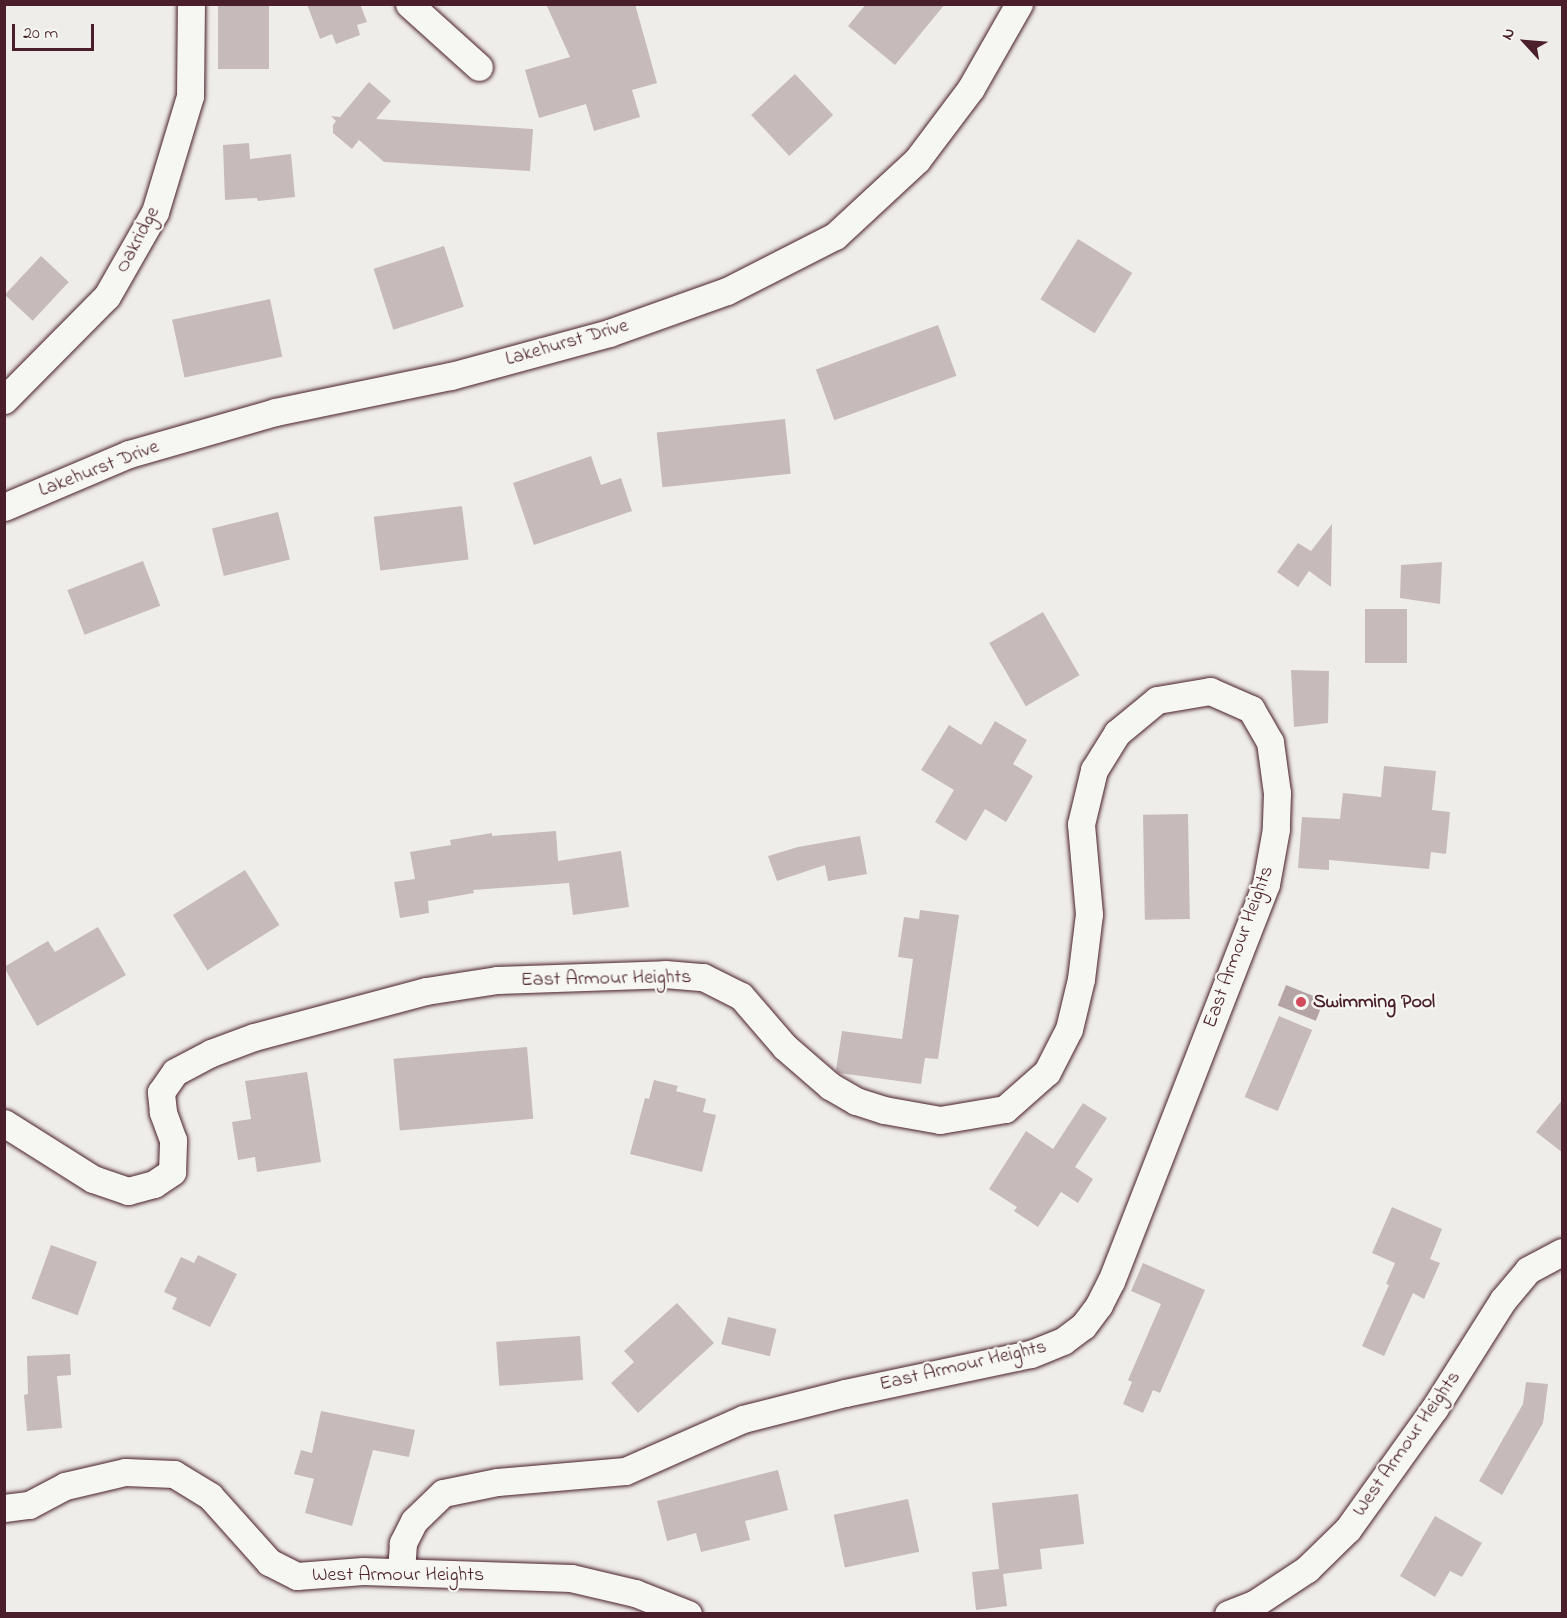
<!DOCTYPE html>
<html>
<head>
<meta charset="utf-8">
<style>
  body { margin:0 }
  #map { position:relative; width:1567px; height:1618px; overflow:hidden; background:#efedea; font-family:"Indie Flower",sans-serif }
  div>[style] { position:absolute }
  .water>* { inset:0; background:#b4a4a5; transform-origin:0 0 }
  .building>* { inset:0; background:#c6babb; transform-origin:0 0 }
  .roads { filter:drop-shadow(0 0 2px #4a1f2b) drop-shadow(0 0 2px #4a1f2b) }
  .street>* { height:27px; margin:-13.5px; padding:0 13.5px; transform-origin:13.5px; border-radius:13.5px; background:#f6f6f2 }
  .dots>* { width:16px; height:16px; translate:-50% -50%; box-sizing:border-box; border:3px solid #f6f6f2; border-radius:50% }
  span { translate:-50% -50%; white-space:nowrap; text-align:center; line-height:1.15; -webkit-text-stroke:4.5px #f6f6f2; paint-order:stroke }
  .street-label { font-size:20px; color:#4a1f2b }
  .poi-label { font-size:20px; color:#4a1f2b; font-weight:700 }
  .left { translate:0 -50%; text-align:left }
  .frame { position:absolute; inset:0; border:6px solid #4a1f2b; pointer-events:none }
  .north { position:absolute; left:1495px; top:12px; width:60px; height:60px; -webkit-text-stroke:4px #f6f6f2; paint-order:stroke; rotate:296deg; font-size:16px; font-weight:700; line-height:24px; text-align:center; color:#4a1f2b }
  .north::after { content:''; display:block; margin:auto; width:21px; height:27px; background:#4a1f2b; clip-path:polygon(50% 0,100% 100%,50% 72%,0 100%) }
  .scale { position:absolute; left:12px; top:24px; width:82px; height:27px; box-sizing:border-box; border:3px solid #4a1f2b; border-top:0; padding-left:8px; font-size:18px; line-height:21px; white-space:nowrap; color:#4a1f2b; -webkit-text-stroke:4px #f6f6f2; paint-order:stroke }
</style>
</head>
<body>
<div id="map">
  <div class="water">
    <div style="left:1286px;top:985px;width:41px;height:22px;rotate:22deg"></div>
  </div>
  <div class="building">
    <div style="left:218px;top:4px;width:51px;height:65px"></div>
    <div style="clip-path:polygon(307px 4px,360px 4px,367px 22px,357px 25px,360px 35px,336px 44px,332px 34px,320px 39px)"></div>
    <div style="clip-path:polygon(546px 4px,635px 4px,657px 83px,632px 90px,640px 117px,594px 131px,586px 104px,539px 118px,525px 70px,570px 57px)"></div>
    <div style="clip-path:polygon(866px 4px,945px 4px,895px 65px,848px 26px)"></div>
    <div style="left:795px;top:74px;width:56px;height:60px;rotate:47deg"></div>
    <div style="clip-path:polygon(369px 82px,391px 101px,376px 119px,533px 129px,530px 171px,384px 162px,359px 140px,352px 149px,333px 133px,333px 125px,336px 121px,331px 116px,340px 117px)"></div>
    <div style="clip-path:polygon(249px 143px,250px 159px,291px 154px,295px 197px,258px 201px,257px 198px,225px 200px,223px 145px)"></div>
    <div style="left:1078px;top:239px;width:64px;height:71px;rotate:32deg"></div>
    <div style="left:444px;top:246px;width:64px;height:74px;rotate:72deg"></div>
    <div style="left:41px;top:256px;width:38px;height:53px;rotate:43deg"></div>
    <div style="left:270px;top:299px;width:59px;height:100px;rotate:78deg"></div>
    <div style="left:938px;top:325px;width:54px;height:130px;rotate:70deg"></div>
    <div style="left:785px;top:419px;width:55px;height:129px;rotate:84deg"></div>
    <div style="clip-path:polygon(591px 456px,601px 485px,621px 478px,632px 511px,534px 545px,513px 483px)"></div>
    <div style="left:462px;top:506px;width:54px;height:89px;rotate:83deg"></div>
    <div style="left:278px;top:512px;width:49px;height:68px;rotate:76deg"></div>
    <div style="clip-path:polygon(1332px 524px,1331px 587px,1309px 571px,1298px 587px,1277px 572px,1298px 543px,1311px 551px)"></div>
    <div style="left:143px;top:561px;width:48px;height:81px;rotate:69deg"></div>
    <div style="clip-path:polygon(1442px 562px,1440px 604px,1400px 598px,1401px 565px)"></div>
    <div style="left:1365px;top:609px;width:42px;height:54px"></div>
    <div style="left:1043px;top:612px;width:73px;height:62px;rotate:60deg"></div>
    <div style="clip-path:polygon(1291px 670px,1329px 671px,1328px 723px,1294px 727px)"></div>
    <div style="clip-path:polygon(995px 721px,1027px 740px,1013px 764px,1033px 776px,1006px 822px,985px 809px,966px 841px,935px 822px,954px 790px,921px 770px,949px 725px,981px 745px)"></div>
    <div style="clip-path:polygon(1384px 766px,1436px 771px,1432px 810px,1450px 812px,1446px 854px,1431px 852px,1429px 869px,1329px 860px,1329px 870px,1298px 868px,1302px 817px,1340px 819px,1343px 793px,1381px 797px)"></div>
    <div style="left:1188px;top:814px;width:105px;height:45px;rotate:89deg"></div>
    <div style="clip-path:polygon(556px 831px,558px 861px,621px 851px,629px 907px,573px 915px,569px 883px,473px 890px,474px 893px,428px 901px,429px 913px,400px 918px,394px 882px,415px 879px,410px 852px,451px 845px,450px 840px,492px 833px,492px 836px)"></div>
    <div style="clip-path:polygon(860px 836px,867px 874px,828px 881px,825px 865px,777px 881px,768px 856px,798px 847px)"></div>
    <div style="left:245px;top:870px;width:65px;height:85px;rotate:58deg"></div>
    <div style="clip-path:polygon(920px 910px,959px 915px,938px 1059px,925px 1058px,921px 1084px,839px 1073px,836px 1070px,842px 1031px,902px 1039px,913px 959px,898px 957px,904px 917px,919px 919px)"></div>
    <div style="clip-path:polygon(98px 927px,126px 975px,37px 1026px,4px 967px,48px 941px,55px 952px)"></div>
    <div style="left:1279px;top:1016px;width:36px;height:88px;rotate:23deg"></div>
    <div style="left:527px;top:1047px;width:72px;height:134px;rotate:85deg"></div>
    <div style="clip-path:polygon(307px 1072px,321px 1162px,257px 1172px,255px 1157px,238px 1160px,232px 1122px,251px 1119px,245px 1081px)"></div>
    <div style="clip-path:polygon(654px 1080px,678px 1086px,676px 1091px,706px 1099px,703px 1112px,716px 1115px,702px 1172px,630px 1154px,645px 1098px,649px 1099px)"></div>
    <div style="clip-path:polygon(1563px 1099px,1563px 1153px,1536px 1132px)"></div>
    <div style="clip-path:polygon(1083px 1103px,1107px 1118px,1075px 1167px,1093px 1179px,1078px 1203px,1061px 1192px,1038px 1227px,1014px 1211px,1017px 1207px,989px 1189px,1026px 1131px,1053px 1149px)"></div>
    <div style="clip-path:polygon(1392px 1207px,1442px 1229px,1430px 1259px,1440px 1263px,1424px 1299px,1413px 1293px,1384px 1356px,1362px 1346px,1389px 1285px,1386px 1284px,1395px 1263px,1372px 1253px)"></div>
    <div style="left:51px;top:1245px;width:49px;height:57px;rotate:20deg"></div>
    <div style="clip-path:polygon(198px 1255px,237px 1274px,210px 1327px,172px 1309px,177px 1298px,164px 1292px,181px 1257px,194px 1263px)"></div>
    <div style="clip-path:polygon(1143px 1263px,1205px 1290px,1160px 1393px,1153px 1390px,1143px 1413px,1123px 1404px,1132px 1382px,1128px 1380px,1161px 1304px,1131px 1291px)"></div>
    <div style="clip-path:polygon(677px 1303px,714px 1343px,638px 1413px,611px 1383px,634px 1362px,624px 1351px)"></div>
    <div style="left:728px;top:1317px;width:50px;height:28px;rotate:14deg"></div>
    <div style="left:580px;top:1336px;width:44px;height:84px;rotate:86deg"></div>
    <div style="clip-path:polygon(70px 1354px,71px 1375px,57px 1376px,62px 1428px,27px 1431px,24px 1395px,28px 1394px,27px 1356px)"></div>
    <div style="clip-path:polygon(1526px 1382px,1548px 1384px,1543px 1423px,1502px 1495px,1479px 1481px,1523px 1404px)"></div>
    <div style="clip-path:polygon(321px 1411px,415px 1430px,409px 1457px,373px 1450px,352px 1526px,305px 1513px,314px 1479px,294px 1474px,301px 1450px,312px 1453px)"></div>
    <div style="clip-path:polygon(778px 1470px,788px 1510px,745px 1521px,750px 1540px,701px 1552px,696px 1533px,667px 1541px,657px 1501px)"></div>
    <div style="clip-path:polygon(1078px 1494px,1084px 1544px,1040px 1549px,1042px 1569px,1003px 1574px,1007px 1606px,976px 1610px,972px 1572px,999px 1569px,992px 1503px)"></div>
    <div style="left:908px;top:1499px;width:54px;height:76px;rotate:78deg"></div>
    <div style="clip-path:polygon(1435px 1516px,1482px 1543px,1462px 1577px,1450px 1571px,1435px 1597px,1400px 1576px)"></div>
  </div>
  <div class="roads">
    <div class="street">
      <div style="left:409px;top:4px;width:94px;rotate:42deg"></div>
      <div style="left:4px;top:400px;width:146px;rotate:-45.3deg"></div>
      <div style="left:107px;top:296px;width:97px;rotate:-60.3deg"></div>
      <div style="left:155px;top:212px;width:121px;rotate:-73.2deg"></div>
      <div style="left:190px;top:96px;width:92px;rotate:-89.4deg"></div>
      <div style="left:4px;top:507px;width:136px;rotate:-23deg"></div>
      <div style="left:129px;top:454px;width:152px;rotate:-16deg"></div>
      <div style="left:275px;top:412px;width:180px;rotate:-11.6deg"></div>
      <div style="left:451px;top:376px;width:164px;rotate:-15.2deg"></div>
      <div style="left:609px;top:333px;width:125px;rotate:-19.6deg"></div>
      <div style="left:727px;top:291px;width:121px;rotate:-27deg"></div>
      <div style="left:835px;top:236px;width:112px;rotate:-42.8deg"></div>
      <div style="left:917px;top:160px;width:90px;rotate:-53.1deg"></div>
      <div style="left:971px;top:88px;width:97px;rotate:-60.3deg"></div>
      <div style="left:4px;top:1123px;width:105px;rotate:32.2deg"></div>
      <div style="left:93px;top:1179px;width:37px;rotate:19deg"></div>
      <div style="left:128px;top:1191px;width:27px;rotate:-15deg"></div>
      <div style="left:154px;top:1184px;width:22px;rotate:-34deg"></div>
      <div style="left:172px;top:1172px;width:32px;rotate:-88deg"></div>
      <div style="left:173px;top:1140px;width:30px;rotate:-110deg"></div>
      <div style="left:163px;top:1112px;width:20px;rotate:-96deg"></div>
      <div style="left:161px;top:1092px;width:24px;rotate:-55deg"></div>
      <div style="left:175px;top:1072px;width:41px;rotate:-27.8deg"></div>
      <div style="left:211px;top:1053px;width:46px;rotate:-20.4deg"></div>
      <div style="left:254px;top:1037px;width:178px;rotate:-15deg"></div>
      <div style="left:426px;top:991px;width:72px;rotate:-8.8deg"></div>
      <div style="left:497px;top:980px;width:168px;rotate:-2deg"></div>
      <div style="left:665px;top:974px;width:38px;rotate:5deg"></div>
      <div style="left:703px;top:977px;width:42px;rotate:26.6deg"></div>
      <div style="left:741px;top:996px;width:67px;rotate:49.2deg"></div>
      <div style="left:785px;top:1047px;width:60px;rotate:40.9deg"></div>
      <div style="left:830px;top:1086px;width:30px;rotate:30deg"></div>
      <div style="left:856px;top:1101px;width:29px;rotate:18deg"></div>
      <div style="left:884px;top:1110px;width:57px;rotate:10.1deg"></div>
      <div style="left:940px;top:1120px;width:66px;rotate:-9.6deg"></div>
      <div style="left:1005px;top:1109px;width:56px;rotate:-41.4deg"></div>
      <div style="left:1047px;top:1072px;width:48px;rotate:-62.9deg"></div>
      <div style="left:1069px;top:1029px;width:51px;rotate:-76.5deg"></div>
      <div style="left:1081px;top:979px;width:65px;rotate:-83deg"></div>
      <div style="left:1089px;top:914px;width:90px;rotate:-95.1deg"></div>
      <div style="left:1081px;top:824px;width:56px;rotate:-76.5deg"></div>
      <div style="left:1094px;top:770px;width:44px;rotate:-58.1deg"></div>
      <div style="left:1117px;top:733px;width:52px;rotate:-39.5deg"></div>
      <div style="left:1157px;top:700px;width:54px;rotate:-9.6deg"></div>
      <div style="left:1210px;top:691px;width:45px;rotate:23.7deg"></div>
      <div style="left:1251px;top:709px;width:38px;rotate:60deg"></div>
      <div style="left:1270px;top:742px;width:51px;rotate:82.2deg"></div>
      <div style="left:1277px;top:793px;width:36px;rotate:92deg"></div>
      <div style="left:1276px;top:829px;width:56px;rotate:100.3deg"></div>
      <div style="left:1266px;top:884px;width:426px;rotate:111.3deg"></div>
      <div style="left:1111px;top:1281px;width:27px;rotate:117deg"></div>
      <div style="left:1099px;top:1305px;width:26px;rotate:127deg"></div>
      <div style="left:1083px;top:1326px;width:25px;rotate:143deg"></div>
      <div style="left:1063px;top:1341px;width:35px;rotate:158deg"></div>
      <div style="left:1030px;top:1354px;width:189px;rotate:168.1deg"></div>
      <div style="left:845px;top:1393px;width:105px;rotate:165.7deg"></div>
      <div style="left:743px;top:1419px;width:129px;rotate:156.2deg"></div>
      <div style="left:625px;top:1471px;width:128px;rotate:175.1deg"></div>
      <div style="left:497px;top:1482px;width:55px;rotate:168.5deg"></div>
      <div style="left:443px;top:1493px;width:40px;rotate:136deg"></div>
      <div style="left:414px;top:1521px;width:25px;rotate:117deg"></div>
      <div style="left:403px;top:1543px;width:29px;rotate:94deg"></div>
      <div style="left:4px;top:1508px;width:25px;rotate:-7deg"></div>
      <div style="left:29px;top:1505px;width:41px;rotate:-27.8deg"></div>
      <div style="left:65px;top:1486px;width:62px;rotate:-13.1deg"></div>
      <div style="left:125px;top:1472px;width:49px;rotate:2.3deg"></div>
      <div style="left:174px;top:1474px;width:42px;rotate:31.4deg"></div>
      <div style="left:210px;top:1496px;width:89px;rotate:48.2deg"></div>
      <div style="left:269px;top:1562px;width:31px;rotate:27deg"></div>
      <div style="left:297px;top:1576px;width:66px;rotate:-4.3deg"></div>
      <div style="left:363px;top:1571px;width:208px;rotate:1.9deg"></div>
      <div style="left:571px;top:1578px;width:66px;rotate:13.2deg"></div>
      <div style="left:635px;top:1593px;width:57px;rotate:21.6deg"></div>
      <div style="left:1228px;top:1614px;width:28px;rotate:-21deg"></div>
      <div style="left:1254px;top:1604px;width:64px;rotate:-33.4deg"></div>
      <div style="left:1307px;top:1569px;width:57px;rotate:-44.3deg"></div>
      <div style="left:1348px;top:1529px;width:148px;rotate:-54.4deg"></div>
      <div style="left:1434px;top:1409px;width:129px;rotate:-57.7deg"></div>
      <div style="left:1503px;top:1300px;width:39px;rotate:-50deg"></div>
      <div style="left:1528px;top:1270px;width:38px;rotate:-28deg"></div>
    </div>
  </div>
  <div class="dots">
    <div style="left:1301px;top:1002px;background:#d1495b"></div>
  </div>
  <div class="street-label">
    <span style="left:138px;top:240px;rotate:-62deg">Oakridge</span>
    <span style="left:567px;top:343px;rotate:-16deg">Lakehurst Drive</span>
    <span style="left:99px;top:469px;rotate:-21deg">Lakehurst Drive</span>
    <span style="left:1239px;top:947px;rotate:-70deg">East Armour Heights</span>
    <span style="left:606px;top:979px;rotate:-1deg">East Armour Heights</span>
    <span style="left:963px;top:1366px;rotate:-13deg">East Armour Heights</span>
    <span style="left:1407px;top:1444px;rotate:-55deg">West Armour Heights</span>
    <span style="left:398px;top:1575px">West Armour Heights</span>
  </div>
  <div class="poi-label">
    <span class="left" style="left:1313px;top:1002px">Swimming Pool</span>
  </div>
  <div class="frame"></div>
  <div class="north">N</div>
  <div class="scale">20 m</div>
</div>
</body>
</html>
